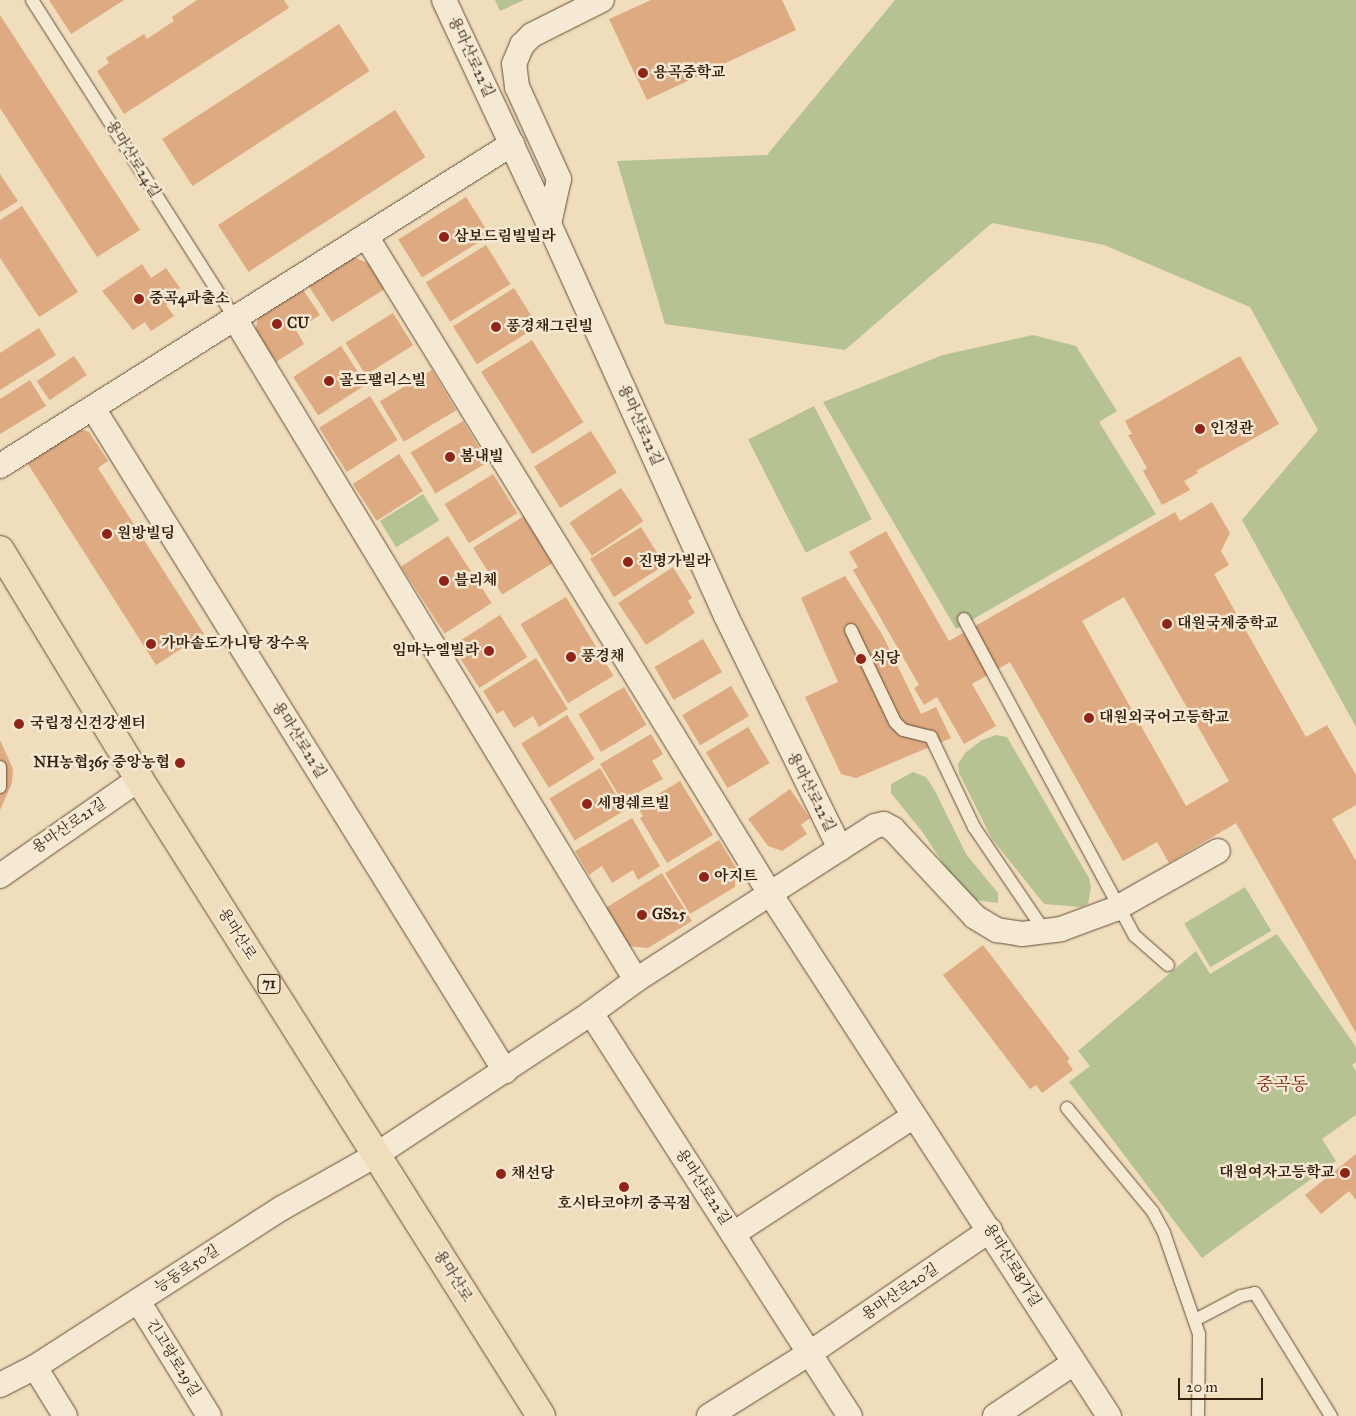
<!DOCTYPE html>
<html>
<head>
<meta charset="utf-8">
<style>
  body { margin:0 }
  #map { position:relative; width:1356px; height:1416px; overflow:hidden; background:#f0ddbb; font-family:"IM FELL Great Primer","Noto Serif KR",serif }
  div>[style] { position:absolute }
  .green>* { inset:0; background:#b6c292; transform-origin:0 0 }
  .building>* { inset:0; background:#deaa81; transform-origin:0 0 }
  .roads { filter:drop-shadow(0 0 1px #644e39) drop-shadow(0 0 1px #644e39) }
  .service>* { height:12px; margin:-6px; padding:0 6px; transform-origin:6px; border-radius:6px; background:#f5e9d3 }
  .minor>* { height:24px; margin:-12px; padding:0 12px; transform-origin:12px; border-radius:12px; background:#f5e9d3 }
  .primary>* { height:28px; margin:-14px; padding:0 14px; transform-origin:14px; border-radius:14px; background:#f0ddbb }
  .dots>* { width:14px; height:14px; translate:-50% -50%; box-sizing:border-box; border:2px solid #f5e9d3; border-radius:50% }
  span { translate:-50% -50%; white-space:nowrap; text-align:center; line-height:1.15; -webkit-text-stroke:5px #f5e9d3; paint-order:stroke }
  .shield-label span { padding:1px 4px; background:#f5e9d3; border:1px solid; border-radius:4px; -webkit-text-stroke-width:0 }
  .shield-label { font-size:14px; color:#351f0e; font-weight:700 }
  .street-label { font-size:15px; color:#351f0e }
  .poi-label { font-size:15px; color:#351f0e; font-weight:700 }
  .left { translate:0 -50%; text-align:left }
  .right { translate:-100% -50%; text-align:right }
  .quarter-label { font-size:18px; color:#7a1f14 }
  .scale { position:absolute; left:1178px; top:1378px; width:85px; height:22px; box-sizing:border-box; border:2px solid #351f0e; border-top:0; padding-left:6px; font-size:15px; line-height:18px; white-space:nowrap; color:#351f0e; -webkit-text-stroke:4px #f5e9d3; paint-order:stroke }
</style>
</head>
<body>
<div id="map">
  <div class="green">
    <div style="clip-path:polygon(495px 0,524px 0,500px 11px)"></div>
    <div style="clip-path:polygon(895px 0,1356px 0,1356px 727px,1242px 520px,1318px 430px,1250px 307px,1104px 245px,992px 223px,845px 350px,665px 324px,617px 161px,767px 155px)"></div>
    <div style="clip-path:polygon(1033px 335px,1076px 346px,1117px 411px,1099px 422px,1156px 514px,956px 629px,823px 402px,943px 355px)"></div>
    <div style="left:814px;top:406px;width:127px;height:74px;rotate:63deg"></div>
    <div style="left:423px;top:494px;width:31px;height:51px;rotate:58deg"></div>
    <div style="clip-path:polygon(996px 735px,1007px 737px,1089px 878px,1091px 887px,1088px 904px,1081px 907px,1044px 904px,992px 839px,959px 773px,958px 764px,965px 753px,982px 740px)"></div>
    <div style="clip-path:polygon(913px 772px,926px 777px,935px 791px,966px 854px,998px 893px,998px 903px,974px 900px,955px 882px,924px 834px,891px 793px,891px 784px)"></div>
    <div style="left:1245px;top:887px;width:51px;height:71px;rotate:59deg"></div>
    <div style="clip-path:polygon(1277px 934px,1356px 1047px,1356px 1062px,1352px 1065px,1356px 1071px,1356px 1115px,1322px 1139px,1336px 1161px,1202px 1258px,1069px 1082px,1090px 1066px,1078px 1051px,1196px 951px,1210px 974px)"></div>
  </div>
  <div class="building">
    <div style="clip-path:polygon(49px 0,124px 0,71px 34px)"></div>
    <div style="clip-path:polygon(197px 0,284px 0,289px 8px,124px 114px,97px 71px,109px 63px,106px 58px,144px 34px,147px 39px,174px 21px,172px 17px)"></div>
    <div style="clip-path:polygon(651px 0,782px 0,796px 30px,647px 100px,609px 19px)"></div>
    <div style="clip-path:polygon(0 15px,140px 230px,97px 257px,0 108px)"></div>
    <div style="left:339px;top:24px;width:56px;height:211px;rotate:57deg"></div>
    <div style="left:395px;top:110px;width:56px;height:211px;rotate:57deg"></div>
    <div style="clip-path:polygon(0 174px,18px 201px,0 212px)"></div>
    <div style="left:466px;top:197px;width:45px;height:80px;rotate:58deg"></div>
    <div style="clip-path:polygon(22px 206px,78px 292px,39px 317px,0 258px,0 220px)"></div>
    <div style="left:486px;top:245px;width:46px;height:71px;rotate:58deg"></div>
    <div style="clip-path:polygon(353px 257px,370px 264px,385px 289px,332px 322px,308px 285px)"></div>
    <div style="clip-path:polygon(142px 264px,151px 278px,166px 268px,180px 288px,168px 297px,171px 302px,166px 305px,174px 316px,151px 331px,145px 322px,133px 330px,102px 291px)"></div>
    <div style="clip-path:polygon(300px 285px,320px 315px,296px 330px,304px 344px,276px 362px,255px 331px,260px 311px)"></div>
    <div style="left:514px;top:288px;width:45px;height:72px;rotate:58deg"></div>
    <div style="left:393px;top:313px;width:38px;height:56px;rotate:58deg"></div>
    <div style="clip-path:polygon(39px 328px,56px 355px,0 390px,0 353px)"></div>
    <div style="left:532px;top:340px;width:97px;height:60px;rotate:58deg"></div>
    <div style="left:341px;top:346px;width:46px;height:57px;rotate:57deg"></div>
    <div style="left:74px;top:356px;width:23px;height:45px;rotate:56deg"></div>
    <div style="clip-path:polygon(1240px 356px,1279px 424px,1196px 471px,1198px 473px,1184px 481px,1190px 490px,1162px 505px,1143px 471px,1147px 468px,1128px 435px,1132px 434px,1125px 421px)"></div>
    <div style="left:432px;top:370px;width:47px;height:61px;rotate:59deg"></div>
    <div style="clip-path:polygon(30px 380px,46px 406px,0 434px,0 399px)"></div>
    <div style="left:370px;top:396px;width:52px;height:60px;rotate:58deg"></div>
    <div style="left:463px;top:421px;width:48px;height:61px;rotate:59deg"></div>
    <div style="clip-path:polygon(78px 428px,89px 432px,108px 461px,98px 468px,204px 634px,156px 665px,26px 461px)"></div>
    <div style="left:591px;top:431px;width:49px;height:67px;rotate:58deg"></div>
    <div style="left:399px;top:454px;width:44px;height:55px;rotate:57deg"></div>
    <div style="left:493px;top:474px;width:46px;height:57px;rotate:58deg"></div>
    <div style="left:621px;top:488px;width:40px;height:62px;rotate:56deg"></div>
    <div style="clip-path:polygon(evenodd,1212px 502px,1230px 533px,1221px 551px,1229px 565px,1214px 574px,1306px 737px,1327px 725px,1356px 775px,1356px 805px,1332px 819px,1356px 861px,1356px 1033px,1236px 823px,1169px 863px,1157px 842px,1123px 861px,1010px 662px,972px 684px,996px 726px,964px 744px,937px 697px,924px 705px,914px 688px,919px 685px,853px 570px,858px 567px,849px 552px,886px 531px,949px 641px,1175px 512px,1180px 521px,1212px 502px,1124px 597px,1229px 781px,1186px 806px,1082px 621px,1124px 597px)"></div>
    <div style="left:524px;top:516px;width:55px;height:60px;rotate:58deg"></div>
    <div style="left:641px;top:527px;width:45px;height:60px;rotate:58deg"></div>
    <div style="left:448px;top:536px;width:80px;height:56px;rotate:57deg"></div>
    <div style="clip-path:polygon(673px 567px,692px 598px,688px 601px,695px 613px,646px 645px,618px 603px)"></div>
    <div style="clip-path:polygon(845px 576px,883px 636px,921px 714px,936px 707px,951px 738px,856px 778px,841px 774px,805px 697px,838px 682px,801px 598px)"></div>
    <div style="left:566px;top:597px;width:92px;height:53px;rotate:59deg"></div>
    <div style="left:500px;top:615px;width:50px;height:57px;rotate:57deg"></div>
    <div style="left:703px;top:639px;width:38px;height:56px;rotate:60deg"></div>
    <div style="clip-path:polygon(536px 658px,568px 709px,539px 727px,533px 716px,514px 728px,503px 710px,497px 714px,483px 691px)"></div>
    <div style="left:731px;top:686px;width:35px;height:57px;rotate:59deg"></div>
    <div style="left:624px;top:687px;width:44px;height:53px;rotate:59deg"></div>
    <div style="left:567px;top:715px;width:52px;height:54px;rotate:58deg"></div>
    <div style="left:748px;top:727px;width:42px;height:49px;rotate:59deg"></div>
    <div style="clip-path:polygon(651px 734px,663px 754px,652px 761px,663px 779px,639px 792px,642px 797px,626px 807px,600px 764px)"></div>
    <div style="clip-path:polygon(0 740px,13px 769px,12px 783px,0 810px)"></div>
    <div style="left:600px;top:768px;width:49px;height:59px;rotate:59deg"></div>
    <div style="clip-path:polygon(680px 781px,713px 835px,667px 863px,640px 818px,643px 816px,637px 807px)"></div>
    <div style="clip-path:polygon(790px 789px,810px 818px,801px 825px,807px 834px,782px 851px,768px 846px,748px 819px)"></div>
    <div style="clip-path:polygon(632px 818px,660px 866px,638px 880px,633px 870px,612px 883px,602px 866px,589px 875px,575px 851px)"></div>
    <div style="clip-path:polygon(719px 840px,736px 868px,735px 887px,690px 914px,665px 873px)"></div>
    <div style="clip-path:polygon(662px 873px,692px 921px,648px 948px,627px 946px,604px 909px)"></div>
    <div style="clip-path:polygon(983px 945px,1070px 1059px,1067px 1061px,1073px 1070px,1042px 1093px,1036px 1085px,1030px 1089px,943px 975px)"></div>
    <div style="clip-path:polygon(1356px 1154px,1356px 1200px,1349px 1191px,1321px 1214px,1305px 1195px)"></div>
  </div>
  <div class="roads">
    <div class="service">
      <div style="left:32px;top:0;width:378px;rotate:57.5deg"></div>
      <div style="left:964px;top:619px;width:360px;rotate:61.7deg"></div>
      <div style="left:1135px;top:936px;width:44px;rotate:41.3deg"></div>
      <div style="left:851px;top:630px;width:102px;rotate:64.4deg"></div>
      <div style="left:895px;top:722px;width:11px;rotate:45deg"></div>
      <div style="left:903px;top:730px;width:29px;rotate:14deg"></div>
      <div style="left:931px;top:737px;width:100px;rotate:64.5deg"></div>
      <div style="left:974px;top:827px;width:127px;rotate:55.9deg"></div>
      <div style="left:0;top:767px;width:20px;rotate:90deg"></div>
      <div style="left:1067px;top:1108px;width:135px;rotate:50.4deg"></div>
      <div style="left:1153px;top:1212px;width:24px;rotate:62deg"></div>
      <div style="left:1164px;top:1233px;width:107px;rotate:70.9deg"></div>
      <div style="left:1199px;top:1334px;width:82px;rotate:90.7deg"></div>
      <div style="left:1195px;top:1320px;width:52px;rotate:-27.6deg"></div>
      <div style="left:1241px;top:1296px;width:14px;rotate:-12deg"></div>
      <div style="left:1255px;top:1293px;width:145px;rotate:58.3deg"></div>
    </div>
    <div class="minor">
      <div style="left:444px;top:0;width:247px;rotate:64.9deg"></div>
      <div style="left:549px;top:224px;width:430px;rotate:65.7deg"></div>
      <div style="left:726px;top:616px;width:259px;rotate:63.9deg"></div>
      <div style="left:549px;top:224px;width:46px;rotate:-77.5deg"></div>
      <div style="left:559px;top:179px;width:101px;rotate:-114.5deg"></div>
      <div style="left:517px;top:87px;width:23px;rotate:-97deg"></div>
      <div style="left:514px;top:64px;width:21px;rotate:-67deg"></div>
      <div style="left:522px;top:45px;width:14px;rotate:-45deg"></div>
      <div style="left:532px;top:35px;width:78px;rotate:-26.6deg"></div>
      <div style="left:366px;top:236px;width:774px;rotate:58.43deg"></div>
      <div style="left:771px;top:895px;width:621px;rotate:57.03deg"></div>
      <div style="left:235px;top:319px;width:773px;rotate:58.76deg"></div>
      <div style="left:93px;top:408px;width:781px;rotate:58.14deg"></div>
      <div style="left:0;top:466px;width:605px;rotate:-32.17deg"></div>
      <div style="left:0;top:876px;width:169px;rotate:-34.9deg"></div>
      <div style="left:591px;top:1013px;width:479px;rotate:57.3deg"></div>
      <div style="left:733px;top:1234px;width:216px;rotate:-33.1deg"></div>
      <div style="left:138px;top:1301px;width:135px;rotate:58.3deg"></div>
      <div style="left:35px;top:1367px;width:57px;rotate:58.5deg"></div>
      <div style="left:0;top:1385px;width:39px;rotate:-27deg"></div>
      <div style="left:35px;top:1367px;width:294px;rotate:-32.8deg"></div>
      <div style="left:282px;top:1208px;width:108px;rotate:-29.4deg"></div>
      <div style="left:376px;top:1155px;width:258px;rotate:-33.4deg"></div>
      <div style="left:591px;top:1013px;width:56px;rotate:-36.3deg"></div>
      <div style="left:636px;top:980px;width:284px;rotate:-32.8deg"></div>
      <div style="left:875px;top:826px;width:9px;rotate:-13deg"></div>
      <div style="left:884px;top:824px;width:10px;rotate:29deg"></div>
      <div style="left:893px;top:829px;width:120px;rotate:47deg"></div>
      <div style="left:975px;top:917px;width:26px;rotate:31deg"></div>
      <div style="left:997px;top:930px;width:25px;rotate:9deg"></div>
      <div style="left:1022px;top:934px;width:39px;rotate:-7deg"></div>
      <div style="left:1061px;top:929px;width:58px;rotate:-20.3deg"></div>
      <div style="left:1115px;top:909px;width:118px;rotate:-29.4deg"></div>
      <div style="left:709px;top:1416px;width:119px;rotate:-32deg"></div>
      <div style="left:810px;top:1353px;width:218px;rotate:-34.3deg"></div>
      <div style="left:995px;top:1416px;width:95px;rotate:-33.9deg"></div>
    </div>
    <div class="primary">
      <div style="left:0;top:550px;width:268px;rotate:58.7deg"></div>
      <div style="left:139px;top:779px;width:753px;rotate:57.74deg"></div>
    </div>
  </div>
  <div class="dots">
    <div style="left:643px;top:73px;background:#8f2418"></div>
    <div style="left:444px;top:237px;background:#8f2418"></div>
    <div style="left:139px;top:299px;background:#8f2418"></div>
    <div style="left:277px;top:324px;background:#8f2418"></div>
    <div style="left:496px;top:327px;background:#8f2418"></div>
    <div style="left:329px;top:381px;background:#8f2418"></div>
    <div style="left:1200px;top:429px;background:#8f2418"></div>
    <div style="left:450px;top:457px;background:#8f2418"></div>
    <div style="left:107px;top:534px;background:#8f2418"></div>
    <div style="left:628px;top:562px;background:#8f2418"></div>
    <div style="left:444px;top:581px;background:#8f2418"></div>
    <div style="left:1167px;top:624px;background:#8f2418"></div>
    <div style="left:151px;top:644px;background:#8f2418"></div>
    <div style="left:489px;top:651px;background:#8f2418"></div>
    <div style="left:571px;top:657px;background:#8f2418"></div>
    <div style="left:861px;top:659px;background:#8f2418"></div>
    <div style="left:1089px;top:718px;background:#8f2418"></div>
    <div style="left:19px;top:724px;background:#8f2418"></div>
    <div style="left:180px;top:763px;background:#8f2418"></div>
    <div style="left:587px;top:804px;background:#8f2418"></div>
    <div style="left:704px;top:877px;background:#8f2418"></div>
    <div style="left:642px;top:915px;background:#8f2418"></div>
    <div style="left:1345px;top:1173px;background:#8f2418"></div>
    <div style="left:501px;top:1174px;background:#8f2418"></div>
    <div style="left:624px;top:1187px;background:#8f2418"></div>
  </div>
  <div class="shield-label">
    <span style="left:269px;top:984px">71</span>
  </div>
  <div class="street-label">
    <span style="left:471px;top:57px;rotate:65deg">용마산로22길</span>
    <span style="left:133px;top:159px;rotate:58deg">용마산로24길</span>
    <span style="left:640px;top:425px;rotate:66deg">용마산로22길</span>
    <span style="left:299px;top:740px;rotate:58deg">용마산로22길</span>
    <span style="left:811px;top:792px;rotate:63deg">용마산로22길</span>
    <span style="left:69px;top:826px;rotate:-34deg">용마산로21길</span>
    <span style="left:237px;top:934px;rotate:58deg">용마산로</span>
    <span style="left:703px;top:1187px;rotate:57deg">용마산로22길</span>
    <span style="left:1012px;top:1265px;rotate:58deg">용마산로8가길</span>
    <span style="left:187px;top:1269px;rotate:-33deg">능동로50길</span>
    <span style="left:453px;top:1276px;rotate:58deg">용마산로</span>
    <span style="left:900px;top:1292px;rotate:-34deg">용마산로20길</span>
    <span style="left:173px;top:1358px;rotate:58deg">긴고랑로29길</span>
  </div>
  <div class="poi-label">
    <span class="left" style="left:653px;top:73px">용곡중학교</span>
    <span class="left" style="left:454px;top:237px">삼보드림빌빌라</span>
    <span class="left" style="left:149px;top:299px">중곡4파출소</span>
    <span class="left" style="left:287px;top:324px">CU</span>
    <span class="left" style="left:506px;top:327px">풍경채그린빌</span>
    <span class="left" style="left:339px;top:381px">골드팰리스빌</span>
    <span class="left" style="left:1210px;top:429px">인정관</span>
    <span class="left" style="left:460px;top:457px">봄내빌</span>
    <span class="left" style="left:117px;top:534px">원방빌딩</span>
    <span class="left" style="left:638px;top:562px">진명가빌라</span>
    <span class="left" style="left:454px;top:581px">블리체</span>
    <span class="left" style="left:1177px;top:624px">대원국제중학교</span>
    <span class="left" style="left:161px;top:644px">가마솥도가니탕 장수옥</span>
    <span class="right" style="left:479px;top:651px">임마누엘빌라</span>
    <span class="left" style="left:581px;top:657px">풍경채</span>
    <span class="left" style="left:871px;top:659px">식당</span>
    <span class="left" style="left:1099px;top:718px">대원외국어고등학교</span>
    <span class="left" style="left:30px;top:724px">국립정신건강센터</span>
    <span class="right" style="left:170px;top:763px">NH농협365 중앙농협</span>
    <span class="left" style="left:597px;top:804px">세명쉐르빌</span>
    <span class="left" style="left:714px;top:877px">아지트</span>
    <span class="left" style="left:652px;top:915px">GS25</span>
    <span class="right" style="left:1335px;top:1173px">대원여자고등학교</span>
    <span class="left" style="left:511px;top:1174px">채선당</span>
    <span style="left:624px;top:1204px">호시타코야끼 중곡점</span>
  </div>
  <div class="quarter-label">
    <span style="left:1282px;top:1084px">중곡동</span>
  </div>
  <div class="scale">20 m</div>
</div>
</body>
</html>
